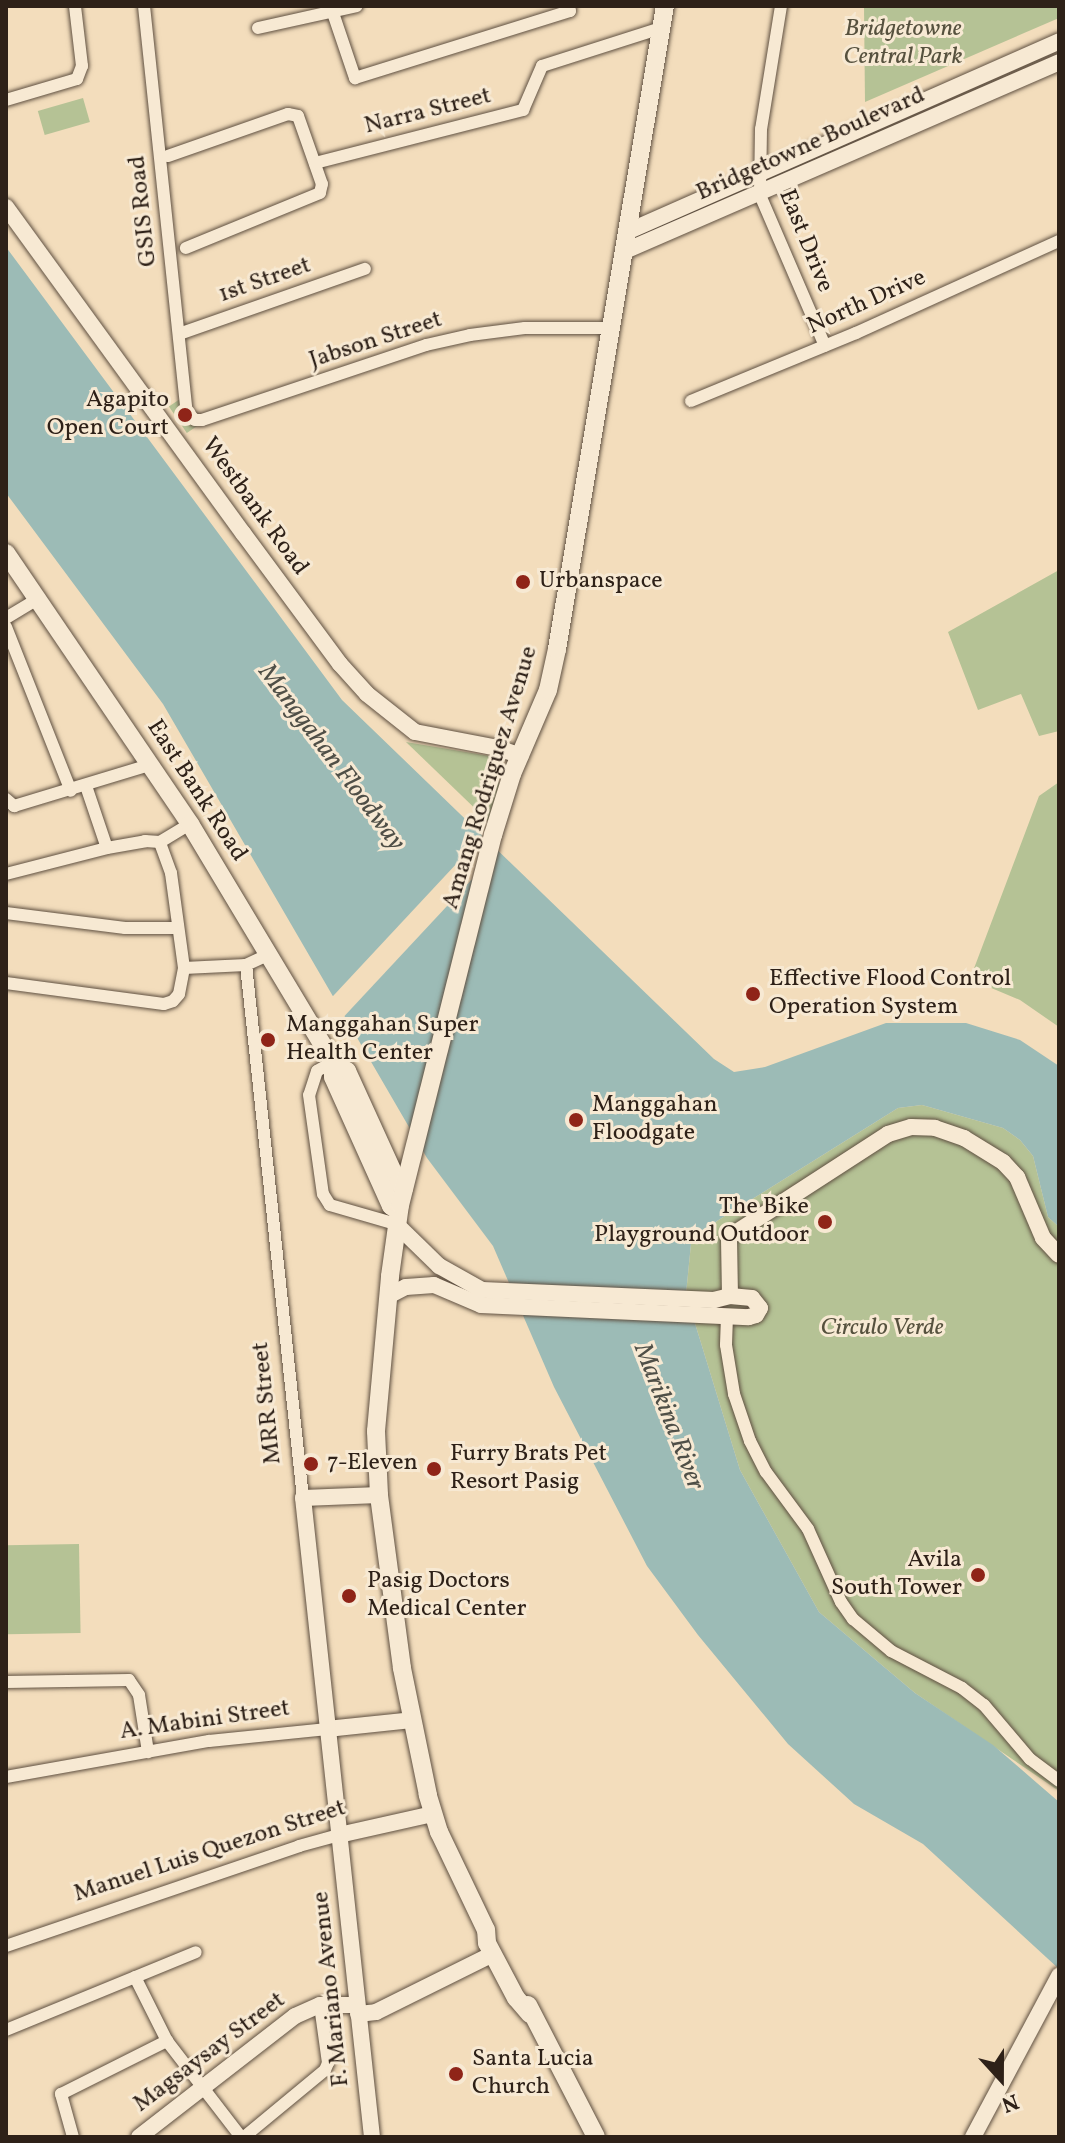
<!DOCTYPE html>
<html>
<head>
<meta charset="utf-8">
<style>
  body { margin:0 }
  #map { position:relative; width:1065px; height:2143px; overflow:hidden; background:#f3ddbc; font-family:Vollkorn,serif }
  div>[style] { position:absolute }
  .green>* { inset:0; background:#b5c295; transform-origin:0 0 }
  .water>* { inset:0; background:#9cbbb6 }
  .pier>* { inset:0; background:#f3ddbc; transform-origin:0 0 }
  .roads { filter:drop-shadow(0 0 2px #5f5041) drop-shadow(0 0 2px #5f5041) }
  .minor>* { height:12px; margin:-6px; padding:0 6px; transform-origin:6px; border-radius:6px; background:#f7e9d3 }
  .tertiary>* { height:16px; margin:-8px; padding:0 8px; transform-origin:8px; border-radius:8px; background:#f7e9d3 }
  .secondary>* { height:18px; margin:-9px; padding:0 9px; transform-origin:9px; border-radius:9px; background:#f7e9d3 }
  .dots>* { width:22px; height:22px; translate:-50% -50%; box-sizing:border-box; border:4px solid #f7e9d3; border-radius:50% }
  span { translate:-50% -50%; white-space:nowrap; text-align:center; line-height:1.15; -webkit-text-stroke:6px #f7e9d3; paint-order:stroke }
  .park-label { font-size:24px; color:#56513e; font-style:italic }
  .street-label { font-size:24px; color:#2e2118 }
  .poi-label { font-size:24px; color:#2e2118 }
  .right { translate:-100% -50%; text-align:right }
  .left { translate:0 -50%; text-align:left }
  .water-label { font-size:26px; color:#4f4f47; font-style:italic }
  .frame { position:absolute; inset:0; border:8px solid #2e2118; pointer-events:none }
  .north { position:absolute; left:961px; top:2039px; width:80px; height:80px; -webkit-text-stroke:6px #f7e9d3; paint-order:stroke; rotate:159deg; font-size:22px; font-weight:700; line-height:32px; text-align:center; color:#2e2118 }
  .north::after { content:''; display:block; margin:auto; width:28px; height:36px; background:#2e2118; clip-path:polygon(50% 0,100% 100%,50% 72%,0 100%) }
</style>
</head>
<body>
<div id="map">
  <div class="green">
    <div style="clip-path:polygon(864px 6px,1059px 6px,1059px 18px,865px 102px)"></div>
    <div style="left:83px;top:98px;width:25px;height:47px;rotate:74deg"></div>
    <div style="left:183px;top:397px;width:32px;height:17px;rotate:56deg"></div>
    <div style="clip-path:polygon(1059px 570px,1059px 731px,1039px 736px,1021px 694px,978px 710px,948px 632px)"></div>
    <div style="clip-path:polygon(406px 742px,496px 757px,499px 785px,488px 821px)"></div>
    <div style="clip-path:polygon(1059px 782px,1059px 1027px,1020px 1000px,970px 979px,1039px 796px)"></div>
    <div style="clip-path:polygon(922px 1105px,1003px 1128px,1020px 1140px,1033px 1156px,1048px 1217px,1059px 1227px,1059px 1791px,915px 1693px,819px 1612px,740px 1470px,686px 1294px,691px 1244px,717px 1221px,898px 1108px)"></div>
    <div style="left:79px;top:1544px;width:89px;height:73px;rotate:89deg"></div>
  </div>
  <div class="water">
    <div style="clip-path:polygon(6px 247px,342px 700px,714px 1059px,734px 1072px,765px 1067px,886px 1023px,966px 1023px,1020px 1040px,1059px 1066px,1059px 1227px,1048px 1217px,1033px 1156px,1020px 1140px,1003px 1128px,922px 1105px,898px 1108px,717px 1221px,691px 1244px,686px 1294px,740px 1470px,819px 1612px,915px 1693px,993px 1745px,1059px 1802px,1059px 1969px,923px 1844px,854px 1804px,788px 1744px,698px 1635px,647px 1566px,554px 1387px,493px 1246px,427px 1158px,163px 704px,6px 493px)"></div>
  </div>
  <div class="pier">
    <div style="left:486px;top:832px;width:22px;height:313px;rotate:43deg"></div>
  </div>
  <div class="roads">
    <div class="minor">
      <div style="left:144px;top:6px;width:408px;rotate:84deg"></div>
      <div style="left:781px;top:6px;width:125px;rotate:99.2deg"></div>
      <div style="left:761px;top:129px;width:66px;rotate:90.9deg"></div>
      <div style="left:760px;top:195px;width:164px;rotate:66.7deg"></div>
      <div style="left:333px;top:13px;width:69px;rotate:71.3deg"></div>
      <div style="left:355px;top:78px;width:225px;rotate:-17.3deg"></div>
      <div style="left:570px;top:11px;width:5px;rotate:-101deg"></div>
      <div style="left:258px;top:28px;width:101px;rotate:-12.5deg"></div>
      <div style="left:6px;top:100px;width:74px;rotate:-16.5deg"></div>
      <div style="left:77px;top:79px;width:14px;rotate:-69deg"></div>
      <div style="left:82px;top:66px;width:60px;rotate:-96.7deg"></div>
      <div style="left:168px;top:156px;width:127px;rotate:-19.3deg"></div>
      <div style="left:288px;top:114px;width:10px;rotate:11deg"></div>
      <div style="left:298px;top:116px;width:72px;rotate:70.6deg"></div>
      <div style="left:322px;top:184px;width:9px;rotate:103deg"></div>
      <div style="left:320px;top:193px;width:145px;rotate:157.7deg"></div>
      <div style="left:315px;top:163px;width:215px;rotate:-14.3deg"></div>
      <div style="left:523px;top:110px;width:48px;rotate:-66.6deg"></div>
      <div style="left:542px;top:66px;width:125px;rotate:-17.7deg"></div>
      <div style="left:179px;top:334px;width:197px;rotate:-19.3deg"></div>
      <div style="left:691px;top:401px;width:178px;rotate:-22.4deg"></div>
      <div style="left:856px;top:333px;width:223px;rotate:-24.4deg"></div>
      <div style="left:187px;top:412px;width:11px;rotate:45deg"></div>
      <div style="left:195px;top:420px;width:7px"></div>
      <div style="left:202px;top:420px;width:236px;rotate:-18.5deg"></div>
      <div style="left:426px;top:345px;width:45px;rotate:-12.8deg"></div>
      <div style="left:470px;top:335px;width:55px;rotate:-7.3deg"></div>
      <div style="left:525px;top:328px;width:86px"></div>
      <div style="left:6px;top:618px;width:39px;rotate:-31deg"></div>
      <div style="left:6px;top:627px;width:176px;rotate:68.4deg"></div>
      <div style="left:86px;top:786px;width:65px;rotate:71.3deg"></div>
      <div style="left:6px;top:799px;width:11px;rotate:41deg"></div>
      <div style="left:14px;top:806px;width:144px;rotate:-16.9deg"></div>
      <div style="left:160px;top:842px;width:35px;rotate:-31deg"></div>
      <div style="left:6px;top:874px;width:104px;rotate:-14.4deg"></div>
      <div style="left:107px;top:848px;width:39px;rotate:-10deg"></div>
      <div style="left:145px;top:841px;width:15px;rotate:4deg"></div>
      <div style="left:6px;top:913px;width:120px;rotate:7.2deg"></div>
      <div style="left:125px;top:928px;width:52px"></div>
      <div style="left:246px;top:965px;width:536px;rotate:83.9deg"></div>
      <div style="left:184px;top:968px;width:62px;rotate:-2.8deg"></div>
      <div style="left:246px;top:965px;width:26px;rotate:-25deg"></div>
      <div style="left:6px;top:983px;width:159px;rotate:7.6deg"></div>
      <div style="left:164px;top:1004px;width:9px;rotate:-18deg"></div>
      <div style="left:173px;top:1001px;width:9px;rotate:-49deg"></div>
      <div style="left:179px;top:994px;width:26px;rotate:-79deg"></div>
      <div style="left:184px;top:968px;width:96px;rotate:-97.8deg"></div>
      <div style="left:171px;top:873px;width:33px;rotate:-110deg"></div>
      <div style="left:333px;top:1062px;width:18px;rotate:151deg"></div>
      <div style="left:317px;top:1071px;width:25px;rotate:108deg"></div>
      <div style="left:309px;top:1095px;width:100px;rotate:82deg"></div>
      <div style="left:323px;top:1194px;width:13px;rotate:58deg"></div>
      <div style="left:330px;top:1205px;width:69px;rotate:16.1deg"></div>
      <div style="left:727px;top:1316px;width:29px;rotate:92deg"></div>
      <div style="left:726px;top:1345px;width:50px;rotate:80.7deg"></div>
      <div style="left:734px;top:1394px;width:50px;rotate:71.2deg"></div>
      <div style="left:750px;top:1441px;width:35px;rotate:63deg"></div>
      <div style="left:766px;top:1472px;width:71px;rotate:53.6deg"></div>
      <div style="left:808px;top:1529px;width:80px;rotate:65.7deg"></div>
      <div style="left:841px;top:1602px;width:21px;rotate:55deg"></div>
      <div style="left:853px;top:1619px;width:50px;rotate:40.1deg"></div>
      <div style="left:891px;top:1651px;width:80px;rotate:27.5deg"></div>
      <div style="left:962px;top:1688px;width:28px;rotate:38deg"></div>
      <div style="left:984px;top:1705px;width:71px;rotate:49.6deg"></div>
      <div style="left:1030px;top:1759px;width:36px;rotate:37deg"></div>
      <div style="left:6px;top:1682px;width:123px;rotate:-0.9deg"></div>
      <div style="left:129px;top:1680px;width:18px;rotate:56deg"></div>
      <div style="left:139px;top:1695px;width:58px;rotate:81deg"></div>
      <div style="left:6px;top:1777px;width:206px;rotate:-10.1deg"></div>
      <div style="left:209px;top:1741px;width:119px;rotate:-5.8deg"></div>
      <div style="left:6px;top:1946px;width:310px;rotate:-18.8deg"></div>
      <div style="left:299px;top:1846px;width:41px;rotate:-15.4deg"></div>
      <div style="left:135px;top:1977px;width:72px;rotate:63.4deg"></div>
      <div style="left:167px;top:2041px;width:121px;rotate:52.4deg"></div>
      <div style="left:6px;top:2030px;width:205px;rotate:-22.3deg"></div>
      <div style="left:73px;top:2137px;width:45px;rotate:-105.6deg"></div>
      <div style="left:61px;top:2094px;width:119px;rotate:-26.6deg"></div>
      <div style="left:244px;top:2137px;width:105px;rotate:-39.6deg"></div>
      <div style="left:325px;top:2070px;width:8px;rotate:-67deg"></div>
      <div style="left:328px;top:2063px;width:59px;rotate:-97.9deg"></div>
    </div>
    <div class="tertiary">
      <div style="left:6px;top:207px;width:403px;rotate:54deg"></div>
      <div style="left:243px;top:533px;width:163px;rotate:53.5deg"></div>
      <div style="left:340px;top:664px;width:40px;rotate:48deg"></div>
      <div style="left:367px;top:694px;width:61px;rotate:38.4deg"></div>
      <div style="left:415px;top:732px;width:85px;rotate:10.9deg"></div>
      <div style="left:498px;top:748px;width:24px;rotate:19deg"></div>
      <div style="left:629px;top:231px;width:470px;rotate:-23.8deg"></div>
      <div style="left:625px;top:251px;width:473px;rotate:-23.5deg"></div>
      <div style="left:388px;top:1296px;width:20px;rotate:-27deg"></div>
      <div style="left:406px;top:1287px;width:28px;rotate:-4deg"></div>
      <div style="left:434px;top:1285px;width:51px;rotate:23.1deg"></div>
      <div style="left:481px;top:1305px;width:268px;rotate:2.6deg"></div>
      <div style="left:749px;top:1317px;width:7px;rotate:-16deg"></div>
      <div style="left:756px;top:1315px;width:8px;rotate:-60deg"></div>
      <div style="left:760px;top:1308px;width:13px;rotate:-129deg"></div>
      <div style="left:752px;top:1298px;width:22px;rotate:-175deg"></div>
      <div style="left:730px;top:1296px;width:16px;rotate:166deg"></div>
      <div style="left:714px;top:1300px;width:232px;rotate:-177.5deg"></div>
      <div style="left:482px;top:1290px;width:49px;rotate:-150.8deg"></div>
      <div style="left:439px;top:1266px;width:60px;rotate:-135.7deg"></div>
      <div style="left:730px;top:1296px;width:59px;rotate:-91deg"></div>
      <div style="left:729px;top:1237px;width:189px;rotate:-32.9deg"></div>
      <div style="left:888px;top:1134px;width:24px;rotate:-17deg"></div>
      <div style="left:911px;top:1127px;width:24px;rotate:2deg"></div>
      <div style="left:935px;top:1128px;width:31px;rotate:19deg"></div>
      <div style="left:964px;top:1138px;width:46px;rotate:31.6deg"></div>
      <div style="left:1003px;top:1162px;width:21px;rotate:47deg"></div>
      <div style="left:1017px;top:1177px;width:66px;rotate:66.9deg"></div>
      <div style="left:1043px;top:1238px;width:23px;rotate:47deg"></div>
      <div style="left:327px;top:1729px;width:85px;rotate:-6deg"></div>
      <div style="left:339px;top:1835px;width:96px;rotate:-12.6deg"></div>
      <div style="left:358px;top:2014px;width:18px;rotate:-6deg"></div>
      <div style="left:376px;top:2012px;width:131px;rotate:-26.4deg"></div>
      <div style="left:139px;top:2137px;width:197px;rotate:-37.8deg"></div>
      <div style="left:295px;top:2016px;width:27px;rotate:-24deg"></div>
      <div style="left:320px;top:2005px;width:37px"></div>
      <div style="left:372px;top:2137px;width:643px;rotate:-96.16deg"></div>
      <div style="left:303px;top:1498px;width:76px;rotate:-2.3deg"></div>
      <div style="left:973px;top:2137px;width:183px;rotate:-61.9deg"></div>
    </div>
    <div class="secondary">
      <div style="left:6px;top:553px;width:328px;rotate:55.8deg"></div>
      <div style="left:190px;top:824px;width:278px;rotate:59deg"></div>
      <div style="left:333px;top:1062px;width:17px;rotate:33deg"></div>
      <div style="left:347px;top:1071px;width:123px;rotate:65.5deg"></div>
      <div style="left:398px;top:1183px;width:8px;rotate:40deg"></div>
      <div style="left:333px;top:1062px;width:15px;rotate:90deg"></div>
      <div style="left:333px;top:1077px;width:141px;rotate:65.8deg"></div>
      <div style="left:391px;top:1206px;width:9px;rotate:32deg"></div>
      <div style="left:528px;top:2005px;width:148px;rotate:62.7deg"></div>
      <div style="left:530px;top:2014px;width:21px;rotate:-131deg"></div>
      <div style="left:516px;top:1998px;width:62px;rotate:-117.8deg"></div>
      <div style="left:487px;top:1943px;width:13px;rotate:-94deg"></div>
      <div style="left:486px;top:1930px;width:109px;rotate:-115.6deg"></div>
      <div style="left:439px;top:1832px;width:39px;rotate:-107deg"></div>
      <div style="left:428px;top:1795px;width:130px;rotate:-101.6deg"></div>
      <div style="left:402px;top:1668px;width:175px;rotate:-97.6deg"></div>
      <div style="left:379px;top:1495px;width:64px;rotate:-92.7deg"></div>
      <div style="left:376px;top:1431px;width:156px;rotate:-84.8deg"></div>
      <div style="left:390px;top:1276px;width:72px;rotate:-82deg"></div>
      <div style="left:400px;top:1205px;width:382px;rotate:-75.9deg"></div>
      <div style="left:493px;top:835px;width:64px;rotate:-72.7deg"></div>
      <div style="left:512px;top:774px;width:91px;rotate:-66.8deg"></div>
      <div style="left:548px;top:690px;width:42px;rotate:-77.6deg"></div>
      <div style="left:557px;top:649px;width:652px;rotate:-80.47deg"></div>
    </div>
  </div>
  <div class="dots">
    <div style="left:185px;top:415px;background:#8f2418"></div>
    <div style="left:523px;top:582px;background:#8f2418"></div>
    <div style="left:753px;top:994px;background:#8f2418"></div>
    <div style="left:268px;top:1040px;background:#8f2418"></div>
    <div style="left:576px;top:1120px;background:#8f2418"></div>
    <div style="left:825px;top:1222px;background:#8f2418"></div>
    <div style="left:311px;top:1464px;background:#8f2418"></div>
    <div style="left:434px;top:1469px;background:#8f2418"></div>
    <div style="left:978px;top:1575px;background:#8f2418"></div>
    <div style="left:349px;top:1596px;background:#8f2418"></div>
    <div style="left:456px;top:2074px;background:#8f2418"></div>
  </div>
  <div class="park-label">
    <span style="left:903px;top:44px">Bridgetowne<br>Central Park</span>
    <span style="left:882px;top:1329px">Circulo Verde</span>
  </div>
  <div class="street-label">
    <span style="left:428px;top:112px;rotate:-14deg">Narra Street</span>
    <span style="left:811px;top:145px;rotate:-24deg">Bridgetowne Boulevard</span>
    <span style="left:144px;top:211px;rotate:-96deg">GSIS Road</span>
    <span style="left:805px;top:241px;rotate:68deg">East Drive</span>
    <span style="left:265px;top:281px;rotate:-19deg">1st Street</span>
    <span style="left:867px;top:303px;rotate:-24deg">North Drive</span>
    <span style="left:376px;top:341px;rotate:-18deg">Jabson Street</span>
    <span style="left:254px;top:507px;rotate:54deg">Westbank Road</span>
    <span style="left:491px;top:778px;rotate:-73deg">Amang Rodriguez Avenue</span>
    <span style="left:196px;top:791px;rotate:57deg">East Bank Road</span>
    <span style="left:268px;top:1403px;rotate:-96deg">MRR Street</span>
    <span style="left:205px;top:1721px;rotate:-8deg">A. Mabini Street</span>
    <span style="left:210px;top:1852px;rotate:-18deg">Manuel Luis Quezon Street</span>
    <span style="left:332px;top:1989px;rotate:-96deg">F. Mariano Avenue</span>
    <span style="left:210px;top:2053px;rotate:-37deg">Magsaysay Street</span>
  </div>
  <div class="poi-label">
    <span class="right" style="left:169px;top:415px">Agapito<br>Open Court</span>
    <span class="left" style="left:539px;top:582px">Urbanspace</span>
    <span class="left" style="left:769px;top:994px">Effective Flood Control<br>Operation System</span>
    <span class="left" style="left:286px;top:1040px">Manggahan Super<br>Health Center</span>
    <span class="left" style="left:592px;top:1120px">Manggahan<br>Floodgate</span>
    <span class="right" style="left:809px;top:1222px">The Bike<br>Playground Outdoor</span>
    <span class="left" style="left:450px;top:1469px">Furry Brats Pet<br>Resort Pasig</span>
    <span class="left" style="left:327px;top:1464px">7-Eleven</span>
    <span class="right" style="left:962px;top:1575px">Avila<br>South Tower</span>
    <span class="left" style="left:367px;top:1596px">Pasig Doctors<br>Medical Center</span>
    <span class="left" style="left:472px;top:2074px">Santa Lucia<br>Church</span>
  </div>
  <div class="water-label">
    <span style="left:331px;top:758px;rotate:53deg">Manggahan Floodway</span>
    <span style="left:668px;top:1417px;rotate:69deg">Marikina River</span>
  </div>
  <div class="frame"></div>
  <div class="north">N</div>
</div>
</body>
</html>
